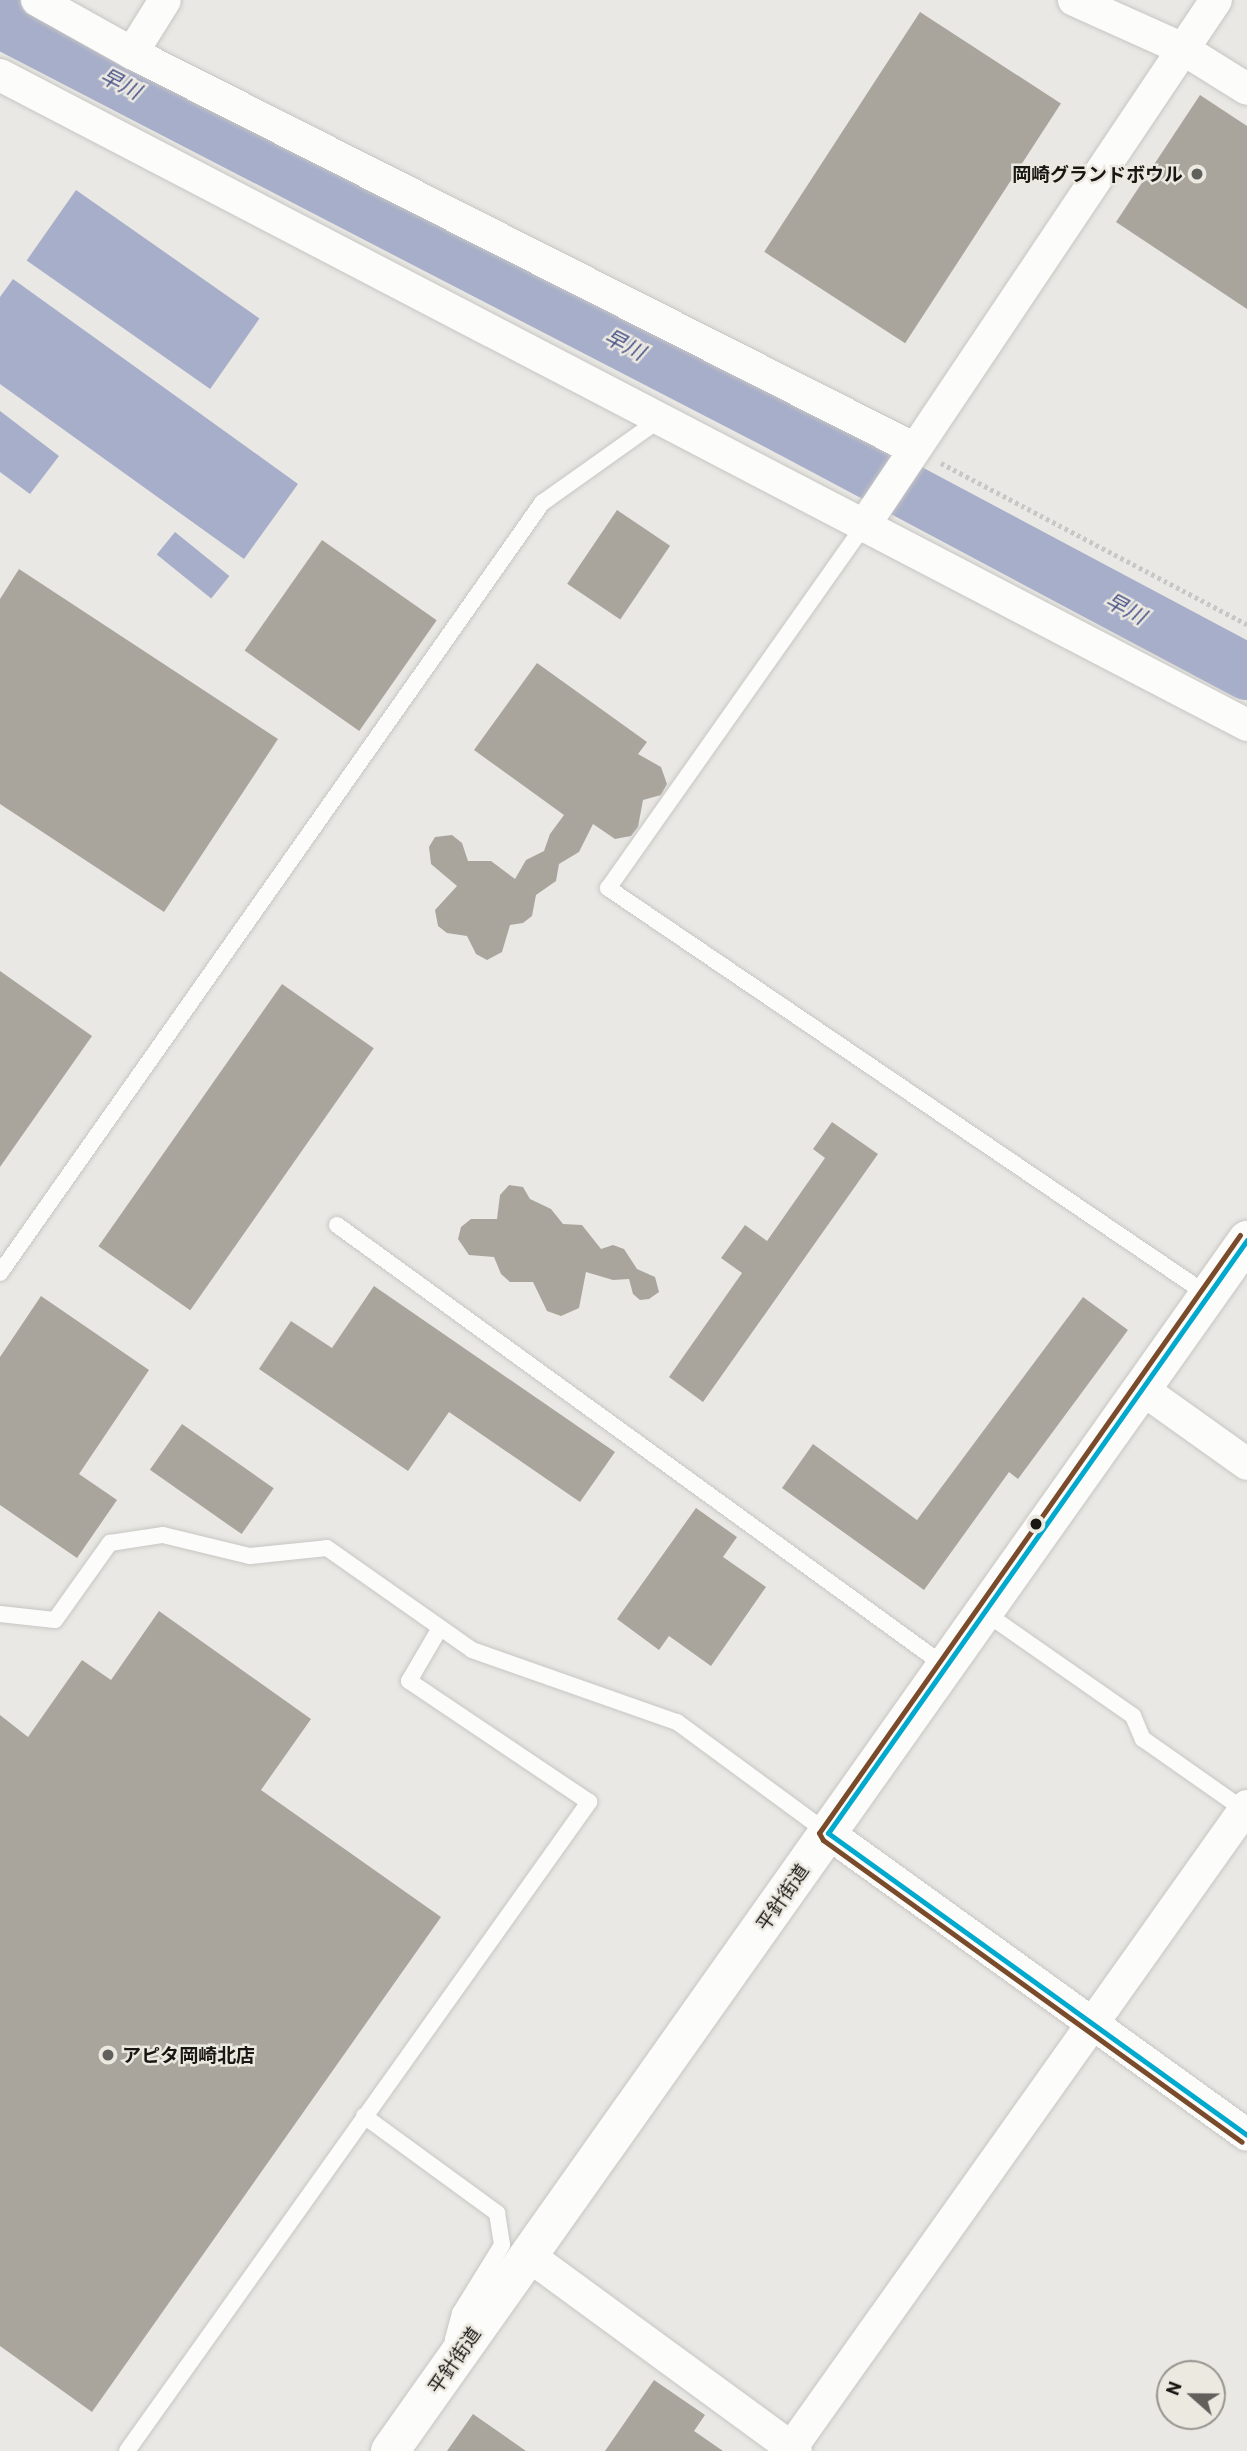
<!DOCTYPE html>
<html>
<head>
<meta charset="utf-8">
<style>
  body { margin:0 }
  #map { position:relative; width:1247px; height:2451px; overflow:hidden; background:#e9e8e4; font-family:Barlow,"Noto Sans JP",sans-serif }
  div>[style] { position:absolute }
  .water>* { inset:0; background:#a7aec9; transform-origin:0 0 }
  .river>* { height:56px; margin:-28px; padding:0 28px; transform-origin:28px; border-radius:28px; background:#a7aec9 }
  .building>* { inset:0; background:#aaa59c; transform-origin:0 0 }
  .path>* { height:4.5px; margin-top:-2.25px; transform-origin:0; background:repeating-linear-gradient(90deg,#c7c7c5 0 3.5px,transparent 0 7px) }
  .roads { filter:drop-shadow(0 0 2px #c7c6c3) drop-shadow(0 0 2px #c7c6c3) }
  .service>* { height:16px; margin:-8px; padding:0 8px; transform-origin:8px; border-radius:8px; background:#fcfcfb }
  .minor>* { height:32px; margin:-16px; padding:0 16px; transform-origin:16px; border-radius:16px; background:#fcfcfb }
  .primary>* { height:38px; margin:-19px; padding:0 19px; transform-origin:19px; border-radius:19px; background:#fcfcfb }
  .bus-1>* { height:5px; margin:-2.5px; padding:0 2.5px; transform-origin:2.5px; border-radius:2.5px; background:#00a9ce }
  .bus-2>* { height:5px; margin:-2.5px; padding:0 2.5px; transform-origin:2.5px; border-radius:2.5px; background:#7a4b2a }
  .dots>* { width:19px; height:19px; translate:-50% -50%; box-sizing:border-box; border:4px solid #ece9e1; border-radius:50% }
  span { translate:-50% -50%; white-space:nowrap; text-align:center; line-height:1.15; -webkit-text-stroke:5px #ece9e1; paint-order:stroke }
  .poi-label { font-size:19px; color:#181714; font-weight:700 }
  .right { translate:-100% -50%; text-align:right }
  .left { translate:0 -50%; text-align:left }
  .street-label { font-size:19px; color:#181714 }
  .water-label { font-size:21px; color:#454f87; font-style:italic }
  .north { position:absolute; left:1156px; top:2360px; width:70px; height:70px; box-sizing:border-box; background:#ece9e1; border:2px solid #97958f; border-radius:50%; rotate:291deg; font-size:19px; font-weight:700; line-height:28px; text-align:center; color:#181714 }
  .north::after { content:''; display:block; margin:auto; width:24px; height:32px; background:#61605d; clip-path:polygon(50% 0,100% 100%,50% 72%,0 100%) }
</style>
</head>
<body>
<div id="map">
  <div class="water">
    <div style="left:76px;top:190px;width:224px;height:86px;rotate:35deg"></div>
    <div style="clip-path:polygon(13px 279px,298px 484px,244px 559px,0 384px,0 297px)"></div>
    <div style="clip-path:polygon(0 411px,59px 456px,30px 494px,0 472px)"></div>
    <div style="left:175px;top:532px;width:70px;height:29px;rotate:39deg"></div>
  </div>
  <div class="river">
    <div style="left:0;top:20px;width:888px;rotate:27.34deg"></div>
    <div style="left:789px;top:428px;width:519px;rotate:28.05deg"></div>
  </div>
  <div class="building">
    <div style="left:920px;top:12px;width:168px;height:286px;rotate:33deg"></div>
    <div style="clip-path:polygon(1200px 95px,1247px 126px,1247px 309px,1116px 222px)"></div>
    <div style="left:617px;top:510px;width:64px;height:89px;rotate:34deg"></div>
    <div style="left:322px;top:540px;width:140px;height:135px;rotate:35deg"></div>
    <div style="clip-path:polygon(19px 569px,278px 739px,164px 912px,0 804px,0 599px)"></div>
    <div style="clip-path:polygon(537px 663px,647px 742px,638px 754px,661px 767px,667px 784px,661px 795px,643px 800px,638px 827px,631px 836px,615px 839px,593px 824px,579px 852px,559px 864px,556px 881px,536px 895px,532px 916px,523px 923px,510px 925px,502px 952px,487px 960px,476px 954px,467px 936px,447px 933px,438px 926px,435px 910px,457px 886px,431px 864px,429px 847px,435px 837px,452px 835px,462px 843px,468px 861px,491px 861px,515px 879px,526px 860px,544px 851px,550px 834px,564px 815px,474px 750px)"></div>
    <div style="clip-path:polygon(0 971px,92px 1036px,0 1167px)"></div>
    <div style="left:282px;top:984px;width:112px;height:320px;rotate:35deg"></div>
    <div style="clip-path:polygon(832px 1122px,878px 1154px,703px 1402px,669px 1377px,742px 1273px,721px 1258px,745px 1225px,767px 1241px,825px 1158px,813px 1149px)"></div>
    <div style="clip-path:polygon(509px 1185px,523px 1187px,530px 1199px,551px 1209px,563px 1224px,582px 1225px,601px 1249px,613px 1245px,624px 1249px,637px 1269px,655px 1277px,659px 1292px,649px 1299px,640px 1300px,633px 1294px,629px 1279px,613px 1280px,586px 1272px,579px 1308px,561px 1316px,547px 1311px,533px 1282px,510px 1282px,501px 1274px,494px 1257px,469px 1255px,458px 1239px,461px 1227px,471px 1219px,497px 1219px,500px 1195px)"></div>
    <div style="clip-path:polygon(374px 1286px,615px 1452px,580px 1502px,449px 1412px,408px 1471px,259px 1369px,291px 1321px,332px 1348px)"></div>
    <div style="clip-path:polygon(41px 1296px,149px 1370px,79px 1474px,117px 1500px,77px 1558px,0 1505px,0 1357px)"></div>
    <div style="clip-path:polygon(1083px 1297px,1128px 1330px,1018px 1479px,1009px 1472px,924px 1590px,782px 1488px,813px 1444px,917px 1520px)"></div>
    <div style="left:182px;top:1424px;width:112px;height:56px;rotate:35deg"></div>
    <div style="clip-path:polygon(696px 1508px,737px 1537px,723px 1557px,766px 1587px,711px 1666px,669px 1636px,659px 1650px,617px 1619px)"></div>
    <div style="clip-path:polygon(159px 1611px,311px 1719px,261px 1790px,441px 1917px,92px 2412px,0 2346px,0 1715px,28px 1737px,82px 1660px,111px 1680px)"></div>
    <div style="clip-path:polygon(654px 2380px,705px 2415px,694px 2431px,723px 2451px,605px 2451px)"></div>
    <div style="clip-path:polygon(473px 2414px,526px 2451px,447px 2451px)"></div>
  </div>
  <div class="path">
    <div style="left:941px;top:463px;width:346px;rotate:27.8deg"></div>
  </div>
  <div class="roads">
    <div class="service">
      <div style="left:863px;top:527px;width:442px;rotate:125.2deg"></div>
      <div style="left:608px;top:888px;width:725px;rotate:34.15deg"></div>
      <div style="left:337px;top:1225px;width:751px;rotate:35.95deg"></div>
      <div style="left:0;top:1273px;width:942px;rotate:-54.86deg"></div>
      <div style="left:542px;top:503px;width:143px;rotate:-35.4deg"></div>
      <div style="left:984px;top:1612px;width:182px;rotate:34.9deg"></div>
      <div style="left:1133px;top:1716px;width:25px;rotate:67deg"></div>
      <div style="left:1143px;top:1739px;width:123px;rotate:35.1deg"></div>
      <div style="left:0;top:1614px;width:55px;rotate:6.2deg"></div>
      <div style="left:55px;top:1620px;width:95px;rotate:-54.5deg"></div>
      <div style="left:110px;top:1543px;width:54px;rotate:-8.6deg"></div>
      <div style="left:163px;top:1535px;width:89px;rotate:13.6deg"></div>
      <div style="left:250px;top:1556px;width:77px;rotate:-5.9deg"></div>
      <div style="left:327px;top:1548px;width:177px;rotate:35.1deg"></div>
      <div style="left:472px;top:1650px;width:217px;rotate:19.4deg"></div>
      <div style="left:677px;top:1722px;width:187px;rotate:36.3deg"></div>
      <div style="left:364px;top:2116px;width:165px;rotate:36.1deg"></div>
      <div style="left:497px;top:2213px;width:32px;rotate:81deg"></div>
      <div style="left:502px;top:2245px;width:80px;rotate:121.7deg"></div>
      <div style="left:460px;top:2313px;width:28px;rotate:105deg"></div>
      <div style="left:127px;top:2451px;width:797px;rotate:-54.55deg"></div>
      <div style="left:589px;top:1802px;width:217px;rotate:-146.1deg"></div>
      <div style="left:409px;top:1681px;width:61px;rotate:-59.7deg"></div>
    </div>
    <div class="minor">
      <div style="left:37px;top:0;width:109px;rotate:29.2deg"></div>
      <div style="left:132px;top:53px;width:877px;rotate:26.83deg"></div>
      <div style="left:1074px;top:0;width:120px;rotate:24.2deg"></div>
      <div style="left:1183px;top:49px;width:75px;rotate:32deg"></div>
      <div style="left:132px;top:53px;width:62px;rotate:-58.1deg"></div>
      <div style="left:0;top:75px;width:1406px;rotate:27.53deg"></div>
      <div style="left:863px;top:527px;width:634px;rotate:-56.18deg"></div>
      <div style="left:1142px;top:1389px;width:129px;rotate:35.5deg"></div>
      <div style="left:828px;top:1833px;width:516px;rotate:35.78deg"></div>
      <div style="left:528px;top:2255px;width:332px;rotate:36.2deg"></div>
      <div style="left:789px;top:2451px;width:791px;rotate:-54.62deg"></div>
    </div>
    <div class="primary">
      <div style="left:390px;top:2451px;width:1484px;rotate:-54.71deg"></div>
    </div>
  </div>
  <div class="bus-1">
    <div style="left:1247px;top:1240px;width:726px;rotate:125.24deg"></div>
    <div style="left:828px;top:1833px;width:516px;rotate:35.78deg"></div>
  </div>
  <div class="bus-2">
    <div style="left:1240px;top:1235px;width:731px;rotate:125.15deg"></div>
    <div style="left:819px;top:1833px;width:8px;rotate:60deg"></div>
    <div style="left:823px;top:1840px;width:516px;rotate:35.78deg"></div>
  </div>
  <div class="dots">
    <div style="left:1197px;top:174px;background:#61605d"></div>
    <div style="left:1036px;top:1524px;background:#181714"></div>
    <div style="left:108px;top:2055px;background:#61605d"></div>
  </div>
  <div class="poi-label">
    <span class="right" style="left:1183px;top:174px">岡崎グランドボウル</span>
    <span class="left" style="left:122px;top:2055px">アピタ岡崎北店</span>
  </div>
  <div class="street-label">
    <span style="left:782px;top:1897px;rotate:-55deg">平針街道</span>
    <span style="left:454px;top:2360px;rotate:-55deg">平針街道</span>
  </div>
  <div class="water-label">
    <span style="left:121px;top:83px;rotate:27deg">早川</span>
    <span style="left:625px;top:344px;rotate:27deg">早川</span>
    <span style="left:1126px;top:608px;rotate:28deg">早川</span>
  </div>
  <div class="north">N</div>
</div>
</body>
</html>
